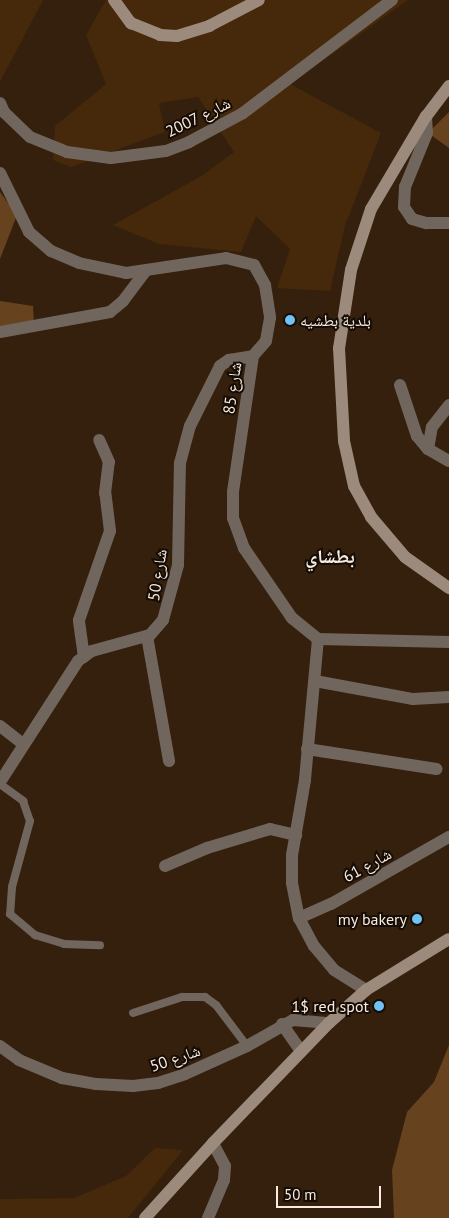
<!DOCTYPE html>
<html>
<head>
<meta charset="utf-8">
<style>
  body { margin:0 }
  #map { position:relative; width:449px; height:1218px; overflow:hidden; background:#34200d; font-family:"PT Sans","Noto Naskh Arabic",sans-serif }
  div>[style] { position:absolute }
  .green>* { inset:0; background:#46280a }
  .forest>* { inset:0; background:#67421e }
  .service>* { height:8px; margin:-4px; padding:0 4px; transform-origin:4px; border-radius:4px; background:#71665d }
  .minor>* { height:12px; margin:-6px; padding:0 6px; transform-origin:6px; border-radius:6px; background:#71665d }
  .secondary>* { height:12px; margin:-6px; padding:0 6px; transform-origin:6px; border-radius:6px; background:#9c8b7c }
  .dots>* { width:14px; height:14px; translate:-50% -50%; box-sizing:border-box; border:2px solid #150c05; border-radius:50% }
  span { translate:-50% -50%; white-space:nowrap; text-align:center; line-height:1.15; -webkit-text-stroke:4px #150c05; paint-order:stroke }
  .street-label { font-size:16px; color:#f9ebdf }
  .poi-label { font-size:16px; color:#f9ebdf }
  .left { translate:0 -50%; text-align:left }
  .right { translate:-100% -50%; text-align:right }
  .quarter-label { font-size:19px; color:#f9ebdf; font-weight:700 }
  .scale { position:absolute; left:276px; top:1186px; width:105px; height:22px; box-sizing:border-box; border:2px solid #f9ebdf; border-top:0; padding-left:6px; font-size:15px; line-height:18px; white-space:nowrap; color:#f9ebdf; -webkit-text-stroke:4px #150c05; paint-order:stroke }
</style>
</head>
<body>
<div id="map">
  <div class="green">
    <div style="clip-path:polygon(0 0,43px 0,0 82px)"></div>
    <div style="clip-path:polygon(106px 0,408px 0,290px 84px,381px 133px,345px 226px,330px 291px,277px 288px,290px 249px,256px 216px,241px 252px,159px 244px,113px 225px,203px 175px,234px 152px,198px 97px,159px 103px,165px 132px,71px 167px,53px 160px,55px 126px,106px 84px,86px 35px)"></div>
    <div style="clip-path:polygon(155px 1148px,183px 1150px,128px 1218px,0 1218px,0 1199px,74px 1198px,126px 1176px)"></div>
  </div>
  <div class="forest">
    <div style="clip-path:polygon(449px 112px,449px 148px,428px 133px)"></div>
    <div style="clip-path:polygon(0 192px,17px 215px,0 259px)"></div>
    <div style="clip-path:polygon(0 301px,33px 306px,34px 325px,0 329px)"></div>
    <div style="clip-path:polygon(449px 1045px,449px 1218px,394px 1218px,392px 1170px,407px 1112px,434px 1082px)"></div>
  </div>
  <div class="service">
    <div style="left:0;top:784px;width:29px;rotate:36deg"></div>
    <div style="left:23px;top:801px;width:21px;rotate:71deg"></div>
    <div style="left:30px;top:821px;width:68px;rotate:105.3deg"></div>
    <div style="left:12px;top:887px;width:27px;rotate:94deg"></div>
    <div style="left:10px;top:914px;width:33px;rotate:40deg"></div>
    <div style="left:35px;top:935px;width:30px;rotate:17deg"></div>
    <div style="left:64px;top:944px;width:36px;rotate:2deg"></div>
    <div style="left:133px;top:1013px;width:52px;rotate:-18.1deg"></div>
    <div style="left:182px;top:997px;width:23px"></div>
    <div style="left:205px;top:997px;width:14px;rotate:36deg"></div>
    <div style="left:216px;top:1005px;width:51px;rotate:52.9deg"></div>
  </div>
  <div class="minor">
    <div style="left:0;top:103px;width:10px;rotate:66deg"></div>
    <div style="left:4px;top:112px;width:36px;rotate:44deg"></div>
    <div style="left:30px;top:137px;width:40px;rotate:22deg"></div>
    <div style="left:67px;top:152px;width:44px;rotate:7.8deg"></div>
    <div style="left:111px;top:158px;width:55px;rotate:-7.3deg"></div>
    <div style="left:166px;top:151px;width:25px;rotate:-21deg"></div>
    <div style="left:189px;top:142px;width:61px;rotate:-28.2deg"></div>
    <div style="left:243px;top:113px;width:187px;rotate:-37.2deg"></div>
    <div style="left:426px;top:116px;width:17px;rotate:87deg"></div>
    <div style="left:427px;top:133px;width:58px;rotate:112.2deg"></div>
    <div style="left:405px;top:187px;width:20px;rotate:93deg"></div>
    <div style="left:404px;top:207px;width:14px;rotate:56deg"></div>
    <div style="left:412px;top:219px;width:15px;rotate:16deg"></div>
    <div style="left:426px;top:223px;width:23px"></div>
    <div style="left:0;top:173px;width:66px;rotate:63.8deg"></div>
    <div style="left:29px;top:232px;width:29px;rotate:41deg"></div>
    <div style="left:51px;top:251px;width:30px;rotate:23deg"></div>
    <div style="left:79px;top:263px;width:48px;rotate:12deg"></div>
    <div style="left:126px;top:273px;width:101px;rotate:-8.5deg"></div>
    <div style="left:226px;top:258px;width:29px;rotate:14deg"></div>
    <div style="left:254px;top:265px;width:23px;rotate:61deg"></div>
    <div style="left:265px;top:285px;width:33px;rotate:81deg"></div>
    <div style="left:270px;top:318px;width:23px;rotate:100deg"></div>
    <div style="left:266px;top:341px;width:20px;rotate:131deg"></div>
    <div style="left:253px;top:356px;width:137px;rotate:98.4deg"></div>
    <div style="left:233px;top:492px;width:26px;rotate:90deg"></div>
    <div style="left:233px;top:518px;width:32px;rotate:70deg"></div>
    <div style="left:244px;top:548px;width:85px;rotate:55.6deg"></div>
    <div style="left:292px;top:618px;width:33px;rotate:39deg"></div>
    <div style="left:318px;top:639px;width:131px;rotate:1.3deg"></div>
    <div style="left:0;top:332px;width:112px;rotate:-10.3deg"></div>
    <div style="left:110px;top:312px;width:17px;rotate:-40deg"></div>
    <div style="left:123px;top:301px;width:36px;rotate:-53deg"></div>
    <div style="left:400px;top:385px;width:54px;rotate:71.6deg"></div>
    <div style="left:417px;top:436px;width:17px;rotate:50deg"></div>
    <div style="left:428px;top:449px;width:24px;rotate:30deg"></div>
    <div style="left:428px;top:449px;width:22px;rotate:-80deg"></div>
    <div style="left:432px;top:427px;width:28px;rotate:-52deg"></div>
    <div style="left:147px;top:636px;width:127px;rotate:80deg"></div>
    <div style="left:318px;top:639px;width:142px;rotate:95.3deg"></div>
    <div style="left:305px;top:780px;width:76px;rotate:99.8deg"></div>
    <div style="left:292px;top:855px;width:28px;rotate:90deg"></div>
    <div style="left:292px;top:883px;width:36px;rotate:79deg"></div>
    <div style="left:299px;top:918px;width:32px;rotate:62deg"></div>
    <div style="left:314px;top:946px;width:31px;rotate:50deg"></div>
    <div style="left:334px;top:970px;width:38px;rotate:32deg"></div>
    <div style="left:84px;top:657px;width:37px;rotate:-98deg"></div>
    <div style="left:79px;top:620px;width:94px;rotate:-70.8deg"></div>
    <div style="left:110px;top:531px;width:38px;rotate:-97deg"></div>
    <div style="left:105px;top:493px;width:31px;rotate:-83deg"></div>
    <div style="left:109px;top:462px;width:24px;rotate:-114deg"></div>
    <div style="left:315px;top:681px;width:100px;rotate:10.4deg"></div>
    <div style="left:413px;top:699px;width:36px;rotate:-3deg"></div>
    <div style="left:0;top:726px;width:29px;rotate:38deg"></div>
    <div style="left:307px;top:749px;width:131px;rotate:8.8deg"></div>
    <div style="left:0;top:782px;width:144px;rotate:-57.2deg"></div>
    <div style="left:78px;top:661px;width:17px;rotate:-36deg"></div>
    <div style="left:92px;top:651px;width:60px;rotate:-15.4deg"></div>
    <div style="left:150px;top:635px;width:20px;rotate:-49deg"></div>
    <div style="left:163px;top:620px;width:57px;rotate:-74.7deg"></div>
    <div style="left:178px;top:565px;width:102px;rotate:-88.9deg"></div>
    <div style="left:180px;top:463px;width:38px;rotate:-75deg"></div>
    <div style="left:190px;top:426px;width:67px;rotate:-63.4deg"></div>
    <div style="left:220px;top:366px;width:11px;rotate:-34deg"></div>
    <div style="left:229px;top:360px;width:24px;rotate:-9deg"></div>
    <div style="left:165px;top:866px;width:46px;rotate:-23.2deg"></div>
    <div style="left:207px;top:848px;width:66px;rotate:-16.8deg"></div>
    <div style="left:270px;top:829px;width:27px;rotate:13deg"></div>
    <div style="left:299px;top:918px;width:35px;rotate:-24deg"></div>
    <div style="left:331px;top:904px;width:136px;rotate:-29.6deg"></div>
    <div style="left:282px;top:1024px;width:32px;rotate:55deg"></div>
    <div style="left:0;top:1046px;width:24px;rotate:36deg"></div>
    <div style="left:19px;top:1060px;width:47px;rotate:22.7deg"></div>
    <div style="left:62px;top:1078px;width:35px;rotate:10deg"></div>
    <div style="left:96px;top:1084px;width:37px;rotate:3deg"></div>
    <div style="left:133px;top:1086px;width:25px;rotate:-7deg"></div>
    <div style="left:158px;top:1083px;width:28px;rotate:-18deg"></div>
    <div style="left:185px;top:1074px;width:68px;rotate:-24.3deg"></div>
    <div style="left:247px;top:1046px;width:53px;rotate:-29.5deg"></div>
    <div style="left:293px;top:1020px;width:36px;rotate:5deg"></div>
    <div style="left:208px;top:1218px;width:41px;rotate:-67.2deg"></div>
    <div style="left:224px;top:1180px;width:14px;rotate:-86deg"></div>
    <div style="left:225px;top:1166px;width:26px;rotate:-118deg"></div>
  </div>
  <div class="secondary">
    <div style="left:114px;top:0;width:29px;rotate:54deg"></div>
    <div style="left:131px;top:23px;width:31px;rotate:22deg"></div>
    <div style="left:160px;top:35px;width:17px;rotate:3deg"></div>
    <div style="left:177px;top:36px;width:34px;rotate:-17deg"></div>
    <div style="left:209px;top:26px;width:56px;rotate:-27.5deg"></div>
    <div style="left:449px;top:86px;width:38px;rotate:127deg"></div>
    <div style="left:426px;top:116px;width:108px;rotate:120.6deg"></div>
    <div style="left:371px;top:209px;width:64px;rotate:108.2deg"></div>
    <div style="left:351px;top:270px;width:79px;rotate:98.7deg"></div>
    <div style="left:339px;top:348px;width:93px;rotate:86.9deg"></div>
    <div style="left:344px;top:441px;width:46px;rotate:77.5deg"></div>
    <div style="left:354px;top:486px;width:35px;rotate:61deg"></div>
    <div style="left:371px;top:517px;width:52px;rotate:49.6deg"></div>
    <div style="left:405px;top:557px;width:54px;rotate:35.2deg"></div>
    <div style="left:145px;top:1218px;width:101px;rotate:-47.8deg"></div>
    <div style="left:213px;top:1143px;width:167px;rotate:-46deg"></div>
    <div style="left:329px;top:1023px;width:50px;rotate:-41.7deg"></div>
    <div style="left:366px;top:990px;width:97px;rotate:-31.6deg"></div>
  </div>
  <div class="dots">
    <div style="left:290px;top:320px;background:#70c1f4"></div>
    <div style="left:417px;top:919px;background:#70c1f4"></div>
    <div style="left:379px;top:1006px;background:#70c1f4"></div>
  </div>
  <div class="street-label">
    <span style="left:198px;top:117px;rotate:-26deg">شارع 2007</span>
    <span style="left:232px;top:388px;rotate:-82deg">شارع 85</span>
    <span style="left:157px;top:575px;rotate:-81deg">شارع 50</span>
    <span style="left:367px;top:865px;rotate:-29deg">شارع 61</span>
    <span style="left:175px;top:1058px;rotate:-19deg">شارع 50</span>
  </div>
  <div class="poi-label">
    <span class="left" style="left:300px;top:320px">بلدية بطشيه</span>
    <span class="right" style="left:407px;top:919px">my bakery</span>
    <span class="right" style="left:369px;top:1006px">1$ red spot</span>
  </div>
  <div class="quarter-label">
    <span style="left:330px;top:557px">بطشاي</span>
  </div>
  <div class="scale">50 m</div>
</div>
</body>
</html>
